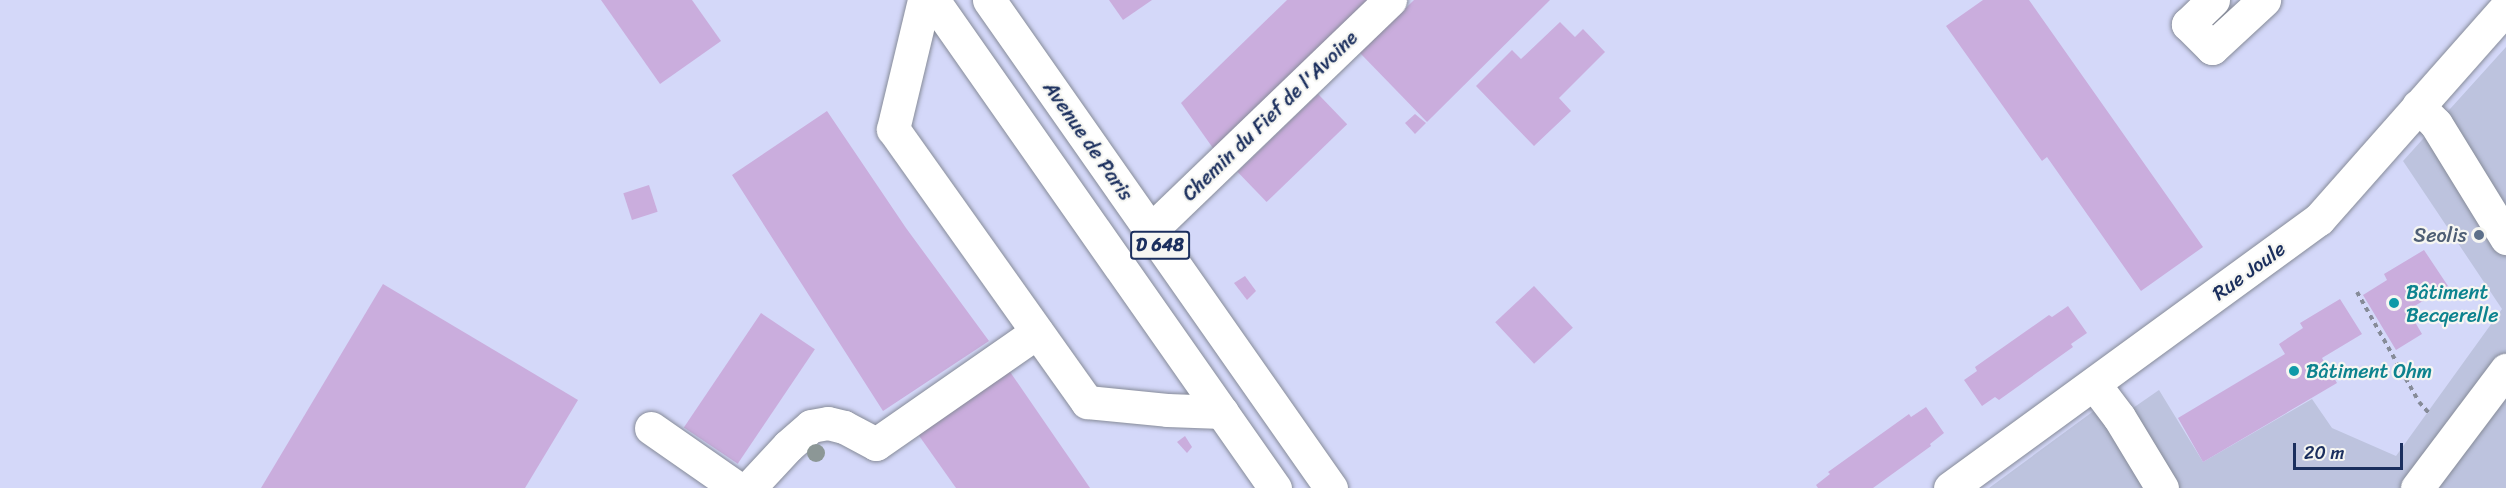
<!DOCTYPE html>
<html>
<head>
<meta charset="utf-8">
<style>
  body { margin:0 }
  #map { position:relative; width:2506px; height:488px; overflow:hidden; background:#f1e7d2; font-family:Sriracha,sans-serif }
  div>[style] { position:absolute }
  .built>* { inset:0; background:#d4d8f9; transform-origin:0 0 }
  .industrial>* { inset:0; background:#bdc3de }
  .building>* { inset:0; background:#caaddd; transform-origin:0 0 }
  .path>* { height:4px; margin-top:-2px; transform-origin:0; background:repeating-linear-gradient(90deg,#868b98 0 4.5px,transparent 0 9px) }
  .roads { filter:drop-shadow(0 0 2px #868b98) drop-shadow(0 0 2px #868b98) }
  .minor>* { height:33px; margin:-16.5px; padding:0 16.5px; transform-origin:16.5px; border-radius:16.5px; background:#fff }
  .major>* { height:33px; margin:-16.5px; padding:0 16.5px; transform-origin:16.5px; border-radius:16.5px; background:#fff }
  .trees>* { width:18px; height:18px; margin:-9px; border-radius:50%; background:#8c9796 }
  .dots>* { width:16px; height:16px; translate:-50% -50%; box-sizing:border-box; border:3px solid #f6f6f2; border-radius:50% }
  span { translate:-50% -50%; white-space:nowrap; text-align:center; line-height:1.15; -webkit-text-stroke:4.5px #f6f6f2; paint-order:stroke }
  .shield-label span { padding:2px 4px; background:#f6f6f2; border:2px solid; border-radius:4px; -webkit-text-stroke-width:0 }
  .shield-label { font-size:18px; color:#1b2f5e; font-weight:700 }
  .street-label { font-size:20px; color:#1b2f5e }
  .service-label { font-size:20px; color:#4e5e75 }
  .right { translate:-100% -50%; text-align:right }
  .culture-label { font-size:20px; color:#0d838f }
  .left { translate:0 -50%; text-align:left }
  .scale { position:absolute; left:2293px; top:443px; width:110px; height:27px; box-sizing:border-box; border:3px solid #1b2f5e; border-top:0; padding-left:8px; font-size:18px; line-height:21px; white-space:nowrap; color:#1b2f5e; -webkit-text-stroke:4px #f6f6f2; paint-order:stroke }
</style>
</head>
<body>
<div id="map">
  <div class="built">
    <div style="left:0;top:0;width:2506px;height:488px"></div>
  </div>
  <div class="industrial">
    <div style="clip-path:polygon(2506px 47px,2506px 488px,1989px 488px,2095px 410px,2107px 426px,2159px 390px,2203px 462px,2312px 399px,2332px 428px,2396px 456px,2502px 309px,2403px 161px)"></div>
  </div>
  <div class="building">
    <div style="clip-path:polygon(601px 0,692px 0,721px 41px,660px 84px)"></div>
    <div style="clip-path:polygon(1109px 0,1152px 0,1123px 20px)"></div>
    <div style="clip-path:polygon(1287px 0,1369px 0,1215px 151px,1181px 103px)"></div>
    <div style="clip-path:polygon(1414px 0,1550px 0,1427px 122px,1360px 53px)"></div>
    <div style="clip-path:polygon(1983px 0,2029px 0,2203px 247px,2141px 291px,2047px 157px,2042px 161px,1946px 26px)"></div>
    <div style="clip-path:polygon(1560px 22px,1575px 37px,1583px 29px,1605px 52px,1559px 98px,1571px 111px,1534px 146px,1476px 86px,1512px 50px,1521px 59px)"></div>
    <div style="left:1318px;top:94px;width:42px;height:112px;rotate:46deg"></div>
    <div style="clip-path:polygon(827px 111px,906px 228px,989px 341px,883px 411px,732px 175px)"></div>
    <div style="clip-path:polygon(1415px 114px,1426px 123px,1415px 134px,1405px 123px)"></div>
    <div style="left:649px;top:185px;width:28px;height:27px;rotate:72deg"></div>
    <div style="clip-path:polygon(2424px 250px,2448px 286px,2408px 310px,2422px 334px,2396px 350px,2363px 295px,2387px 280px,2384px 274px)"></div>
    <div style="clip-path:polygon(1245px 276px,1256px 291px,1247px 300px,1234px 283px)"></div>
    <div style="clip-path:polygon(383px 284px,578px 400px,525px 488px,261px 488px)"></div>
    <div style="left:1534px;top:286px;width:57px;height:53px;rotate:47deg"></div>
    <div style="clip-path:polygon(2340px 299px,2362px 334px,2322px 358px,2337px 383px,2203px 462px,2178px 418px,2285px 354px,2279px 344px,2303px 328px,2300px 323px)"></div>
    <div style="clip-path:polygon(2068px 306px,2087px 333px,2071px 344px,2073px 347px,1999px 400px,1995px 397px,1982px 406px,1964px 380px,1977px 371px,1975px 367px,2049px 315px,2052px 317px)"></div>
    <div style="left:761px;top:313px;width:65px;height:138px;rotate:34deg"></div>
    <div style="clip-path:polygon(1006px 366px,1090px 488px,956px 488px,915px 430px)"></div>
    <div style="clip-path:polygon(1926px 407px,1944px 433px,1930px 444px,1931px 446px,1873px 488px,1818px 488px,1816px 485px,1830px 474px,1828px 472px,1909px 414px,1911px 417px)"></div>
    <div style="clip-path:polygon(1185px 436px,1192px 447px,1187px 453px,1177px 442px)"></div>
  </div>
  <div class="path">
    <div style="left:2357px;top:292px;width:126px;rotate:60.6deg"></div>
    <div style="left:2419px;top:402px;width:15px;rotate:48deg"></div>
  </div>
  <div class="roads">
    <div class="minor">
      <div style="left:924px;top:0;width:133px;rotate:103.5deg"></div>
      <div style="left:893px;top:129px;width:335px;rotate:54.6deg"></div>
      <div style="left:1087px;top:402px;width:80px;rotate:5.7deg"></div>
      <div style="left:1167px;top:410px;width:55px;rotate:2.1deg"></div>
      <div style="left:2213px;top:0;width:35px;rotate:136deg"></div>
      <div style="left:2188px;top:24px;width:34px;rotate:45deg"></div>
      <div style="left:2212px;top:48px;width:71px;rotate:-42.7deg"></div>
      <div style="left:2418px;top:106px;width:25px;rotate:45deg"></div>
      <div style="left:2436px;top:124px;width:134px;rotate:58.4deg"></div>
      <div style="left:1150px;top:231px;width:333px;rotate:-43.9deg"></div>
      <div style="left:2094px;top:384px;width:41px;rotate:52.9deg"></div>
      <div style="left:2119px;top:417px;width:83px;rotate:58.8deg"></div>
      <div style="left:651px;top:428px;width:105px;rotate:34.9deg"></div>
      <div style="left:749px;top:488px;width:57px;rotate:-47.1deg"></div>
      <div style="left:788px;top:446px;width:30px;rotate:-41deg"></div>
      <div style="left:811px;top:426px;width:17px;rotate:-10deg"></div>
      <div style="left:828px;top:423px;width:16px;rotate:14deg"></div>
      <div style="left:844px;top:427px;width:36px;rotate:28deg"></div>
      <div style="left:876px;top:444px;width:196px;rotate:-34.8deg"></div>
      <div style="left:1950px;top:488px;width:457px;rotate:-36.1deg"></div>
      <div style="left:2319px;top:219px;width:282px;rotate:-48.5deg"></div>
      <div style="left:2417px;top:488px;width:148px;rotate:-53deg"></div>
    </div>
    <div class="major">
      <div style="left:933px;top:0;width:596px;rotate:54.98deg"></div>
      <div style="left:989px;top:0;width:596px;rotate:54.98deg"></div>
    </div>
  </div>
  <div class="trees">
    <div style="left:816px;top:453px"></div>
  </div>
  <div class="dots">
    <div style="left:2479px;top:235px;background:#5c6f8a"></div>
    <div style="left:2394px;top:303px;background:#0f9aa8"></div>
    <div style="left:2294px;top:371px;background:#0f9aa8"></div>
  </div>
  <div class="shield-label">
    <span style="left:1160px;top:245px">D 648</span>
  </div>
  <div class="street-label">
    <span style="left:1270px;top:116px;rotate:-44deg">Chemin du Fief de l'Avoine</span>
    <span style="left:1088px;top:141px;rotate:55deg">Avenue de Paris</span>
    <span style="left:2249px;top:271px;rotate:-36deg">Rue Joule</span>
  </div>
  <div class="service-label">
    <span class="right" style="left:2467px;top:235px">Seolis</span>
  </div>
  <div class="culture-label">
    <span class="left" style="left:2406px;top:304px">Bâtiment<br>Becqerelle</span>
    <span class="left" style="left:2306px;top:371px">Bâtiment Ohm</span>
  </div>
  <div class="scale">20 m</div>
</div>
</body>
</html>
